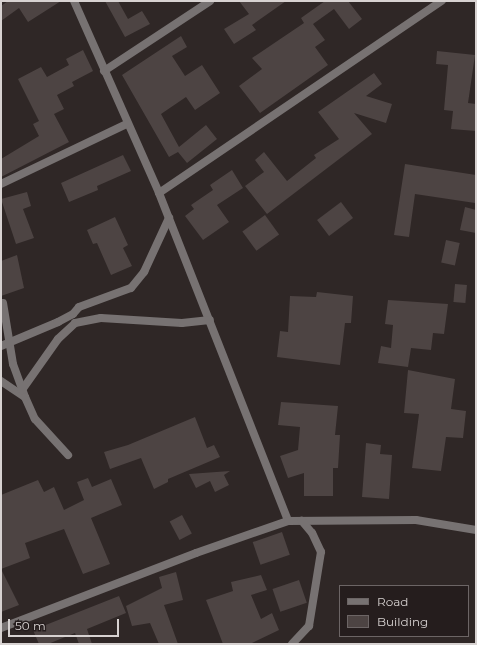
<!DOCTYPE html>
<html>
<head>
<meta charset="utf-8">
<style>
  body { margin:0 }
  #map { position:relative; width:477px; height:645px; overflow:hidden; background:#2f2726; font-family:Montserrat,sans-serif }
  div>[style] { position:absolute }
  .building>* { inset:0; background:#4d4443; transform-origin:0 0 }
  .street>* { height:8px; margin:-4px; padding:0 4px; transform-origin:4px; border-radius:4px; background:#777272 }
  span { translate:-50% -50%; white-space:nowrap; text-align:center; line-height:1.15; -webkit-text-stroke:3px #251d1d; paint-order:stroke }
  .frame { position:absolute; inset:0; border:2px solid #d7d2d1; pointer-events:none }
  .legend { position:absolute; left:339px; top:585px; width:130px; height:52px; box-sizing:border-box; background:#251d1d; border:1px solid #6c6565; margin:0; padding:5px 7px; list-style:none; font-size:12px; color:#d7d2d1 }
  .legend li { display:flex; align-items:center; gap:8px; height:20px }
  .legend b { width:20px; border:1px solid #6c6565 }
  .scale { position:absolute; left:8px; top:619px; width:111px; height:18px; box-sizing:border-box; border:2px solid #d7d2d1; border-top:0; padding-left:5px; font-size:12px; line-height:14px; white-space:nowrap; color:#d7d2d1; -webkit-text-stroke:3px #251d1d; paint-order:stroke }
</style>
</head>
<body>
<div id="map">
  <div class="building">
    <div style="clip-path:polygon(8px 1px,61px 1px,28px 22px,19px 8px,1px 21px,1px 6px)"></div>
    <div style="clip-path:polygon(105px 1px,118px 1px,128px 19px,142px 11px,150px 24px,125px 37px)"></div>
    <div style="clip-path:polygon(239px 1px,286px 1px,252px 25px,256px 30px,234px 44px,224px 29px,249px 14px)"></div>
    <div style="clip-path:polygon(325px 1px,348px 1px,362px 19px,349px 29px,334px 9px,313px 24px,325px 40px,315px 47px,328px 65px,260px 113px,239px 86px,262px 69px,252px 58px,304px 23px,301px 18px)"></div>
    <div style="clip-path:polygon(181px 36px,187px 47px,172px 56px,185px 76px,202px 65px,220px 93px,195px 110px,186px 97px,161px 114px,179px 147px,206px 125px,217px 139px,187px 163px,178px 152px,169px 157px,122px 75px)"></div>
    <div style="clip-path:polygon(83px 50px,93px 71px,72px 82px,74px 86px,57px 95px,64px 109px,54px 114px,69px 142px,1px 177px,1px 159px,39px 136px,33px 124px,39px 121px,18px 79px,41px 67px,47px 77px,69px 65px,66px 59px)"></div>
    <div style="clip-path:polygon(437px 51px,475px 55px,468px 103px,476px 104px,476px 131px,451px 129px,453px 111px,444px 110px,448px 65px,436px 64px)"></div>
    <div style="clip-path:polygon(374px 73px,382px 84px,366px 96px,392px 104px,386px 123px,354px 113px,372px 134px,267px 214px,245px 186px,264px 172px,255px 160px,264px 152px,287px 181px,316px 158px,314px 155px,339px 139px,318px 112px)"></div>
    <div style="clip-path:polygon(123px 155px,131px 171px,97px 186px,98px 190px,69px 202px,61px 183px)"></div>
    <div style="clip-path:polygon(405px 164px,476px 175px,475px 203px,415px 194px,409px 237px,394px 235px)"></div>
    <div style="clip-path:polygon(232px 170px,243px 188px,217px 205px,229px 222px,203px 240px,185px 216px,194px 209px,191px 205px,213px 190px,210px 185px)"></div>
    <div style="clip-path:polygon(27px 192px,31px 206px,23px 209px,34px 238px,16px 244px,1px 199px)"></div>
    <div style="left:341px;top:202px;width:20px;height:30px;rotate:53deg"></div>
    <div style="clip-path:polygon(465px 207px,476px 210px,476px 233px,460px 230px)"></div>
    <div style="left:265px;top:215px;width:24px;height:28px;rotate:54deg"></div>
    <div style="clip-path:polygon(115px 217px,128px 245px,123px 248px,132px 266px,111px 275px,97px 243px,93px 244px,87px 230px)"></div>
    <div style="left:446px;top:240px;width:14px;height:23px;rotate:12deg"></div>
    <div style="clip-path:polygon(17px 255px,24px 288px,1px 296px,1px 261px)"></div>
    <div style="left:455px;top:284px;width:12px;height:18px;rotate:5deg"></div>
    <div style="clip-path:polygon(317px 292px,353px 296px,351px 323px,345px 323px,340px 365px,277px 357px,280px 331px,288px 332px,290px 296px,316px 297px)"></div>
    <div style="clip-path:polygon(388px 300px,448px 304px,444px 334px,433px 333px,431px 350px,411px 348px,408px 367px,378px 363px,381px 346px,391px 348px,393px 325px,385px 324px)"></div>
    <div style="clip-path:polygon(408px 370px,455px 379px,451px 409px,466px 411px,463px 438px,446px 437px,441px 471px,412px 468px,419px 414px,404px 413px)"></div>
    <div style="clip-path:polygon(281px 402px,338px 406px,335px 435px,340px 435px,338px 468px,333px 468px,333px 496px,304px 496px,304px 473px,288px 478px,280px 456px,298px 450px,300px 427px,278px 425px)"></div>
    <div style="clip-path:polygon(195px 417px,207px 448px,214px 445px,220px 457px,168px 479px,168px 482px,154px 489px,141px 458px,110px 469px,104px 452px,128px 445px)"></div>
    <div style="clip-path:polygon(366px 443px,381px 445px,380px 454px,392px 455px,389px 499px,362px 497px)"></div>
    <div style="clip-path:polygon(230px 471px,224px 475px,229px 485px,215px 492px,210px 481px,196px 488px,189px 474px)"></div>
    <div style="clip-path:polygon(88px 478px,92px 487px,111px 479px,122px 505px,91px 518px,110px 564px,83px 574px,64px 529px,25px 543px,30px 558px,1px 569px,1px 495px,38px 480px,44px 492px,54px 487px,64px 510px,84px 500px,77px 482px)"></div>
    <div style="left:182px;top:515px;width:21px;height:14px;rotate:62deg"></div>
    <div style="left:282px;top:532px;width:24px;height:31px;rotate:71deg"></div>
    <div style="clip-path:polygon(1px 569px,19px 605px,1px 612px)"></div>
    <div style="clip-path:polygon(176px 572px,183px 600px,164px 605px,178px 644px,159px 644px,150px 623px,132px 626px,126px 606px,162px 588px,159px 577px)"></div>
    <div style="clip-path:polygon(261px 575px,267px 590px,251px 595px,261px 619px,272px 613px,279px 630px,250px 644px,223px 644px,206px 600px,233px 591px,231px 582px)"></div>
    <div style="left:299px;top:580px;width:24px;height:28px;rotate:71deg"></div>
    <div style="clip-path:polygon(119px 596px,126px 613px,87px 629px,92px 644px,79px 644px,75px 633px,48px 644px,39px 644px,33px 630px)"></div>
  </div>
  <div class="street">
    <div style="left:74px;top:1px;width:210px;rotate:66.1deg"></div>
    <div style="left:159px;top:193px;width:352px;rotate:68.5deg"></div>
    <div style="left:104px;top:71px;width:127px;rotate:-33.4deg"></div>
    <div style="left:1px;top:184px;width:140px;rotate:-25.5deg"></div>
    <div style="left:159px;top:193px;width:342px;rotate:-34.2deg"></div>
    <div style="left:3px;top:303px;width:62px;rotate:80.7deg"></div>
    <div style="left:13px;top:364px;width:35px;rotate:70deg"></div>
    <div style="left:25px;top:397px;width:24px;rotate:66deg"></div>
    <div style="left:35px;top:419px;width:49px;rotate:47.5deg"></div>
    <div style="left:1px;top:346px;width:62px;rotate:-22.8deg"></div>
    <div style="left:58px;top:322px;width:17px;rotate:-28deg"></div>
    <div style="left:73px;top:314px;width:9px;rotate:-49deg"></div>
    <div style="left:79px;top:307px;width:55px;rotate:-20.1deg"></div>
    <div style="left:131px;top:288px;width:21px;rotate:-51deg"></div>
    <div style="left:144px;top:272px;width:60px;rotate:-65.2deg"></div>
    <div style="left:1px;top:381px;width:29px;rotate:34deg"></div>
    <div style="left:22px;top:390px;width:62px;rotate:-54.8deg"></div>
    <div style="left:58px;top:339px;width:23px;rotate:-43deg"></div>
    <div style="left:75px;top:323px;width:26px;rotate:-11deg"></div>
    <div style="left:101px;top:318px;width:81px;rotate:3.5deg"></div>
    <div style="left:182px;top:323px;width:28px;rotate:-6deg"></div>
    <div style="left:1px;top:628px;width:209px;rotate:-21deg"></div>
    <div style="left:196px;top:553px;width:97px;rotate:-19.2deg"></div>
    <div style="left:288px;top:521px;width:128px;rotate:-0.4deg"></div>
    <div style="left:416px;top:520px;width:61px;rotate:9.5deg"></div>
    <div style="left:292px;top:644px;width:25px;rotate:-47deg"></div>
    <div style="left:309px;top:626px;width:75px;rotate:-80.8deg"></div>
    <div style="left:321px;top:552px;width:21px;rotate:-115deg"></div>
    <div style="left:312px;top:533px;width:16px;rotate:-130deg"></div>
  </div>
  <div class="frame"></div>
  <ul class="legend">
  <li><b style="height:5px;background:#777272"></b>Road</li>
  <li><b style="height:11px;background:#4d4443"></b>Building</li>
  </ul>
  <div class="scale">50 m</div>
</div>
</body>
</html>
